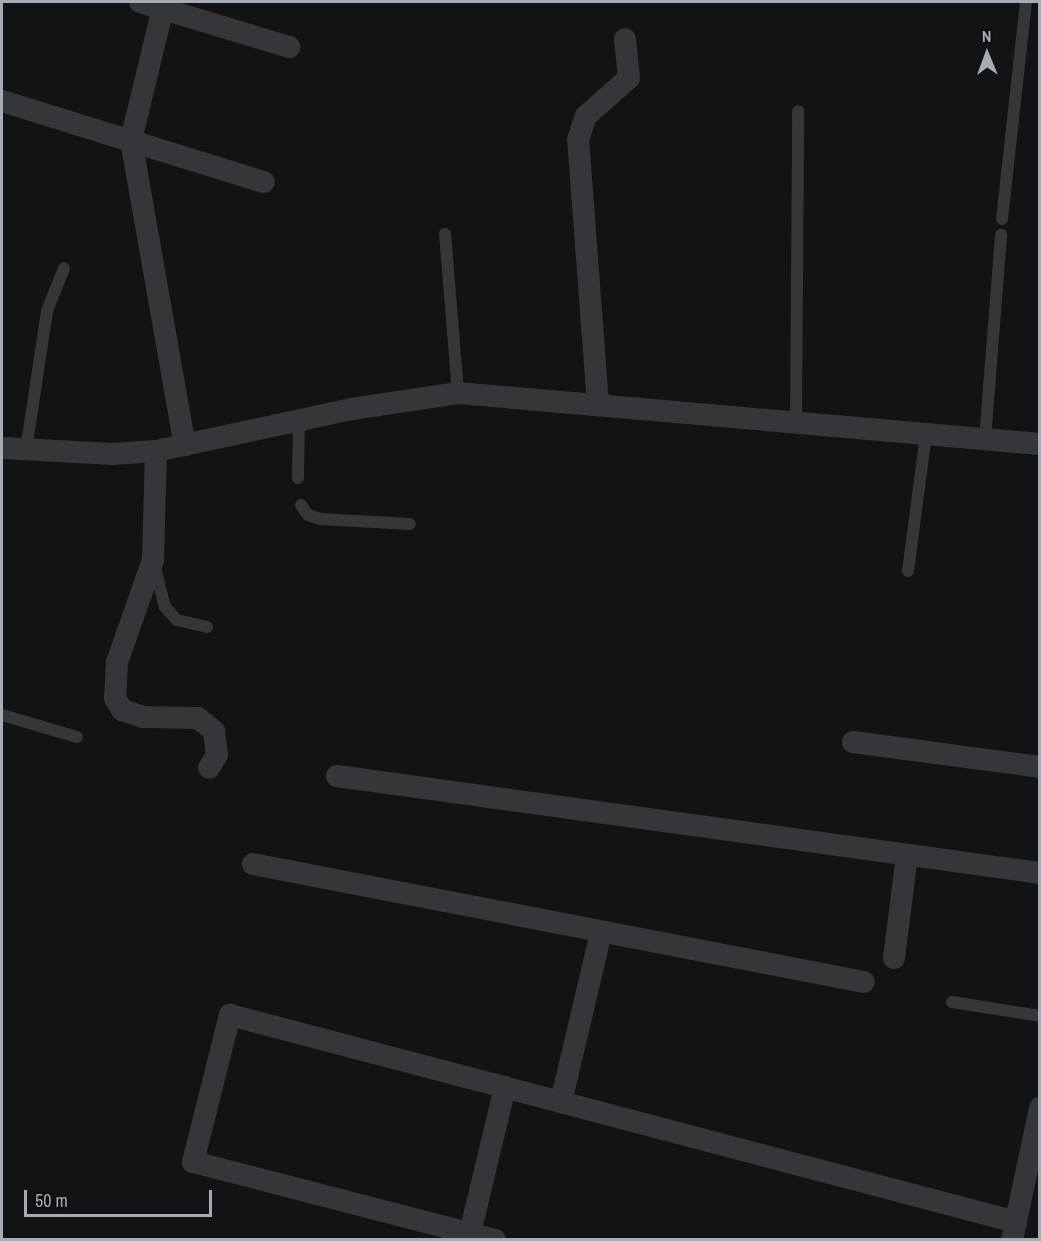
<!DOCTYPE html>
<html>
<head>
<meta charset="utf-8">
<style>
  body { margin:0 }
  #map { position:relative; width:1041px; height:1241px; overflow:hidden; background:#131315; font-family:"Archivo Narrow",sans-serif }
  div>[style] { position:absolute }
  .lane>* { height:12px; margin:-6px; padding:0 6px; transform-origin:6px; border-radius:6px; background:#343639 }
  .street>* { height:22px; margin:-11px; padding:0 11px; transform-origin:11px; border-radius:11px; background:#343639 }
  span { translate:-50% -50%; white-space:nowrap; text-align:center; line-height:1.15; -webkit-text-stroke:6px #0e0e0f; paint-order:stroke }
  .frame { position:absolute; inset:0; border:3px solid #a5acb5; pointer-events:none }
  .north { position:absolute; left:957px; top:24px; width:60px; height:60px; -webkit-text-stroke:4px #0e0e0f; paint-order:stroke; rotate:359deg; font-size:16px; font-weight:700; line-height:24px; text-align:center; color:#a5acb5 }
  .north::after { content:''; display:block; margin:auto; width:21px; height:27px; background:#a5acb5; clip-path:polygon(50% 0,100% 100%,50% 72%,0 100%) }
  .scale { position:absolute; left:24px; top:1190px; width:188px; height:27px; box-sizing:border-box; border:3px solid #a5acb5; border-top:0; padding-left:8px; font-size:18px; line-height:21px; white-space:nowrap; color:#a5acb5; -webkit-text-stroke:4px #0e0e0f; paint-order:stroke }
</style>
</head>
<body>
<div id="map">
  <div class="lane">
    <div style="left:1002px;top:219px;width:218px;rotate:-83.7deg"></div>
    <div style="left:445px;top:234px;width:160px;rotate:85.3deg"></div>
    <div style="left:796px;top:422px;width:311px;rotate:-89.6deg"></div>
    <div style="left:985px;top:439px;width:205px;rotate:-85.5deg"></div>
    <div style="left:26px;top:450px;width:141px;rotate:-81.4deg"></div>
    <div style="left:47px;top:311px;width:46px;rotate:-68.4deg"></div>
    <div style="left:298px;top:478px;width:58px;rotate:-89deg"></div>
    <div style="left:301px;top:505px;width:12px;rotate:55deg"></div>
    <div style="left:308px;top:515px;width:13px;rotate:18deg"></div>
    <div style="left:320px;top:519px;width:90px;rotate:3.2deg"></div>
    <div style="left:154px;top:564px;width:44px;rotate:75.7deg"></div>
    <div style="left:165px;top:607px;width:18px;rotate:47deg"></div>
    <div style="left:177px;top:620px;width:31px;rotate:13deg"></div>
    <div style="left:908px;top:571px;width:138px;rotate:-82.5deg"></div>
    <div style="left:2px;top:715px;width:78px;rotate:16.3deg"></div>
    <div style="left:952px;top:1002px;width:89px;rotate:9deg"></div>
  </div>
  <div class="street">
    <div style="left:140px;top:2px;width:156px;rotate:16.8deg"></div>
    <div style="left:163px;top:8px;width:136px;rotate:103.6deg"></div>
    <div style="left:131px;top:140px;width:310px;rotate:80deg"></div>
    <div style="left:2px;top:101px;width:274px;rotate:17.2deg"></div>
    <div style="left:598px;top:404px;width:265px;rotate:-94.3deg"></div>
    <div style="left:578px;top:140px;width:25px;rotate:-72deg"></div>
    <div style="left:586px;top:116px;width:57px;rotate:-41.5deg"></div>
    <div style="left:629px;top:78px;width:39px;rotate:-96deg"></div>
    <div style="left:2px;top:448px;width:111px;rotate:3.1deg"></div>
    <div style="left:113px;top:454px;width:43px;rotate:-4deg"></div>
    <div style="left:156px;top:451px;width:200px;rotate:-12.1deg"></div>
    <div style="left:352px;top:409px;width:107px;rotate:-8.6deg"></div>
    <div style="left:458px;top:393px;width:584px;rotate:5.01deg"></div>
    <div style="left:156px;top:451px;width:109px;rotate:91.6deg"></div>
    <div style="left:153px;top:560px;width:108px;rotate:109.4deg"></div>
    <div style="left:117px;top:662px;width:36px;rotate:93deg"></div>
    <div style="left:115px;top:698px;width:14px;rotate:60deg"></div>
    <div style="left:122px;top:710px;width:22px;rotate:18deg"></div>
    <div style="left:143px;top:717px;width:55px;rotate:1deg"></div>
    <div style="left:198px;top:718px;width:21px;rotate:39deg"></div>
    <div style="left:214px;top:731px;width:24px;rotate:83deg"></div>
    <div style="left:217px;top:755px;width:15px;rotate:122deg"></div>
    <div style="left:853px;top:742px;width:189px;rotate:7.6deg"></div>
    <div style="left:337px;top:776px;width:710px;rotate:7.86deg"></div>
    <div style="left:253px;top:864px;width:622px;rotate:10.93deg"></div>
    <div style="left:894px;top:958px;width:104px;rotate:-82.8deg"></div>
    <div style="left:561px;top:1102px;width:174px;rotate:-76.7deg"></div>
    <div style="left:470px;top:1233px;width:150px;rotate:-76.5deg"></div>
    <div style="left:495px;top:1240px;width:312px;rotate:-165.5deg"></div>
    <div style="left:193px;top:1162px;width:152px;rotate:-75.9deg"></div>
    <div style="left:230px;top:1015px;width:813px;rotate:14.75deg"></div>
    <div style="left:1012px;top:1240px;width:135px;rotate:-78deg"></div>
  </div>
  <div class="frame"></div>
  <div class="north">N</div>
  <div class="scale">50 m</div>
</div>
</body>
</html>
